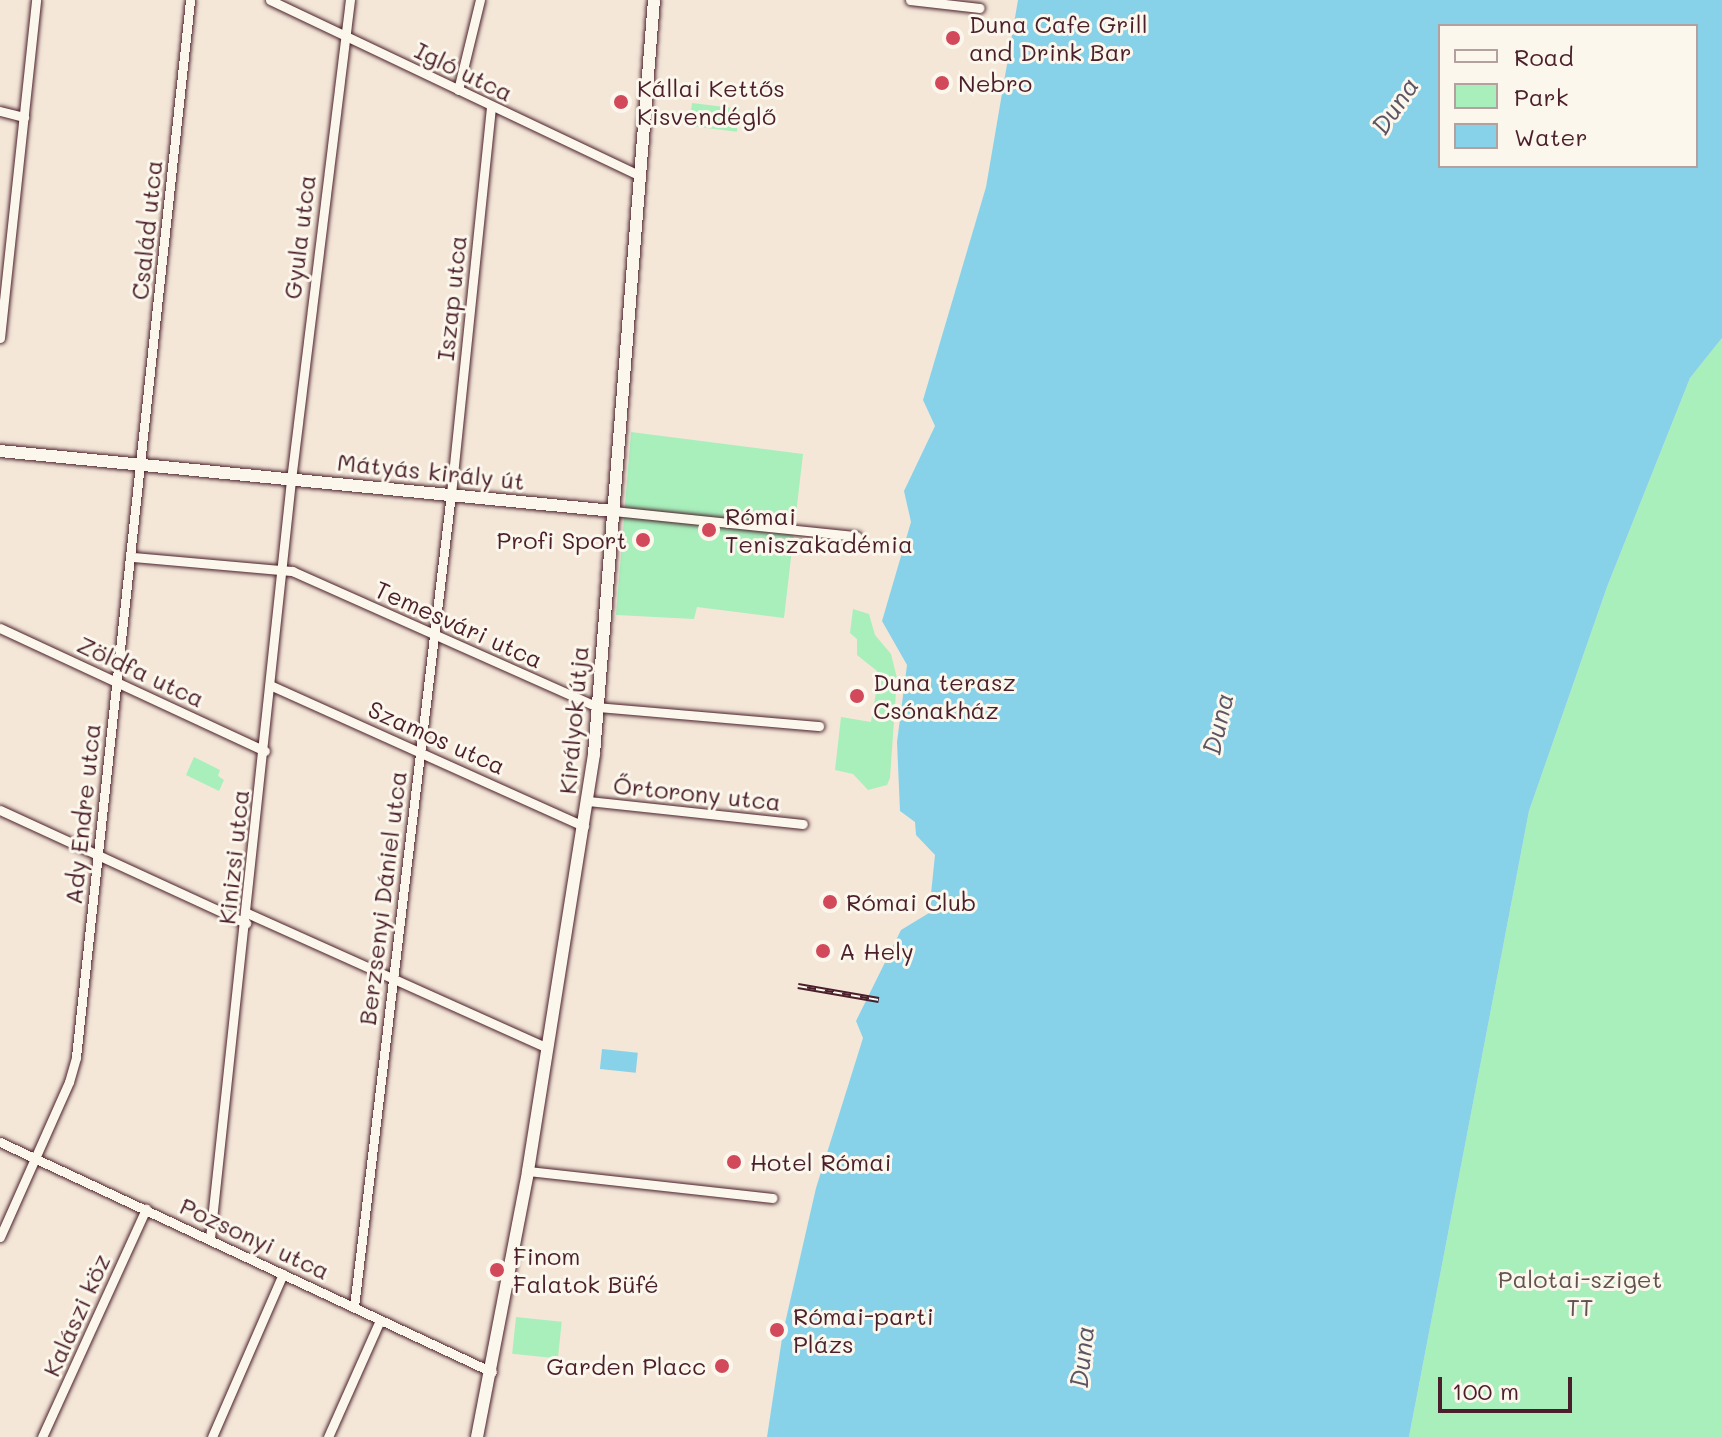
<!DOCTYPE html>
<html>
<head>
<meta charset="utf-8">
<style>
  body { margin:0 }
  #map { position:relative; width:1722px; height:1437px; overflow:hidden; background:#f4e7d8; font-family:Mali,sans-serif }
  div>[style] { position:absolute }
  .green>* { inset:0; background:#a8efbc; transform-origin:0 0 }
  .water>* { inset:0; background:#88d2e9; transform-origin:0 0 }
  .roads { filter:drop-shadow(0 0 2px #4a1f2b) drop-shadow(0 0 2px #4a1f2b) }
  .minor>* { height:9px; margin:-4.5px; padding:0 4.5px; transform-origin:4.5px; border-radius:4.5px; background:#fbf7ec }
  .tertiary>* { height:12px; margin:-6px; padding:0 6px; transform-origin:6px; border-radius:6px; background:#fbf7ec }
  .rail>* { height:6px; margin-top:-3px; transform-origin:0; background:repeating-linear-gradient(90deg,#fbf7ec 0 9px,#4a1f2b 0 18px); box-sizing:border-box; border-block:2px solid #4a1f2b }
  .dots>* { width:22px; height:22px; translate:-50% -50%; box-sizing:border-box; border:4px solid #fbf7ec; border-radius:50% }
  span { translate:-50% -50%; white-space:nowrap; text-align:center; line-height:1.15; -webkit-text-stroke:6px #fbf7ec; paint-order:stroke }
  .poi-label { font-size:24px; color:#4a1f2b }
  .left { translate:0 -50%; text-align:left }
  .right { translate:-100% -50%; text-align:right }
  .street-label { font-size:24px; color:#4a1f2b }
  .park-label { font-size:24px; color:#62534f }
  .water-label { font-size:26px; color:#5d5564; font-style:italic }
  .legend { position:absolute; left:1438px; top:24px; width:260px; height:144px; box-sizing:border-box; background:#fbf7ec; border:2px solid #b4a19f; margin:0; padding:10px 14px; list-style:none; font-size:24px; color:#4a1f2b }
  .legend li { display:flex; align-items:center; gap:16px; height:40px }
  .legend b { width:40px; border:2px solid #b4a19f }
  .scale { position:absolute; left:1438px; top:1377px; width:134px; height:36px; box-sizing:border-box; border:4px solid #4a1f2b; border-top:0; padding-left:10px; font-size:24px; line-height:28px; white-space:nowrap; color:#4a1f2b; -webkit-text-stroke:6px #fbf7ec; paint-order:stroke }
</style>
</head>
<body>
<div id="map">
  <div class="green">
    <div style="left:692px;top:103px;width:48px;height:23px;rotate:7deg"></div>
    <div style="clip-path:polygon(1722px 338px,1722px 1437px,1409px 1437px,1529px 811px,1607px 587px,1690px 378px)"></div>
    <div style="clip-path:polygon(631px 432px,803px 454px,784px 618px,697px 607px,694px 619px,616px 615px)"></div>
    <div style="clip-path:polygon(853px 609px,869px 614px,875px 635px,891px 654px,897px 678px,890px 778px,887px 785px,868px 790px,853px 774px,835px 770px,841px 717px,871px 722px,878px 681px,877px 671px,857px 655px,857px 639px,850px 633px)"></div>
    <div style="clip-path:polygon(194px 757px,220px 770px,218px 776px,224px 780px,219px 791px,186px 775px)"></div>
    <div style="left:516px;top:1317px;width:46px;height:37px;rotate:6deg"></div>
  </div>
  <div class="water">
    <div style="clip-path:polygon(evenodd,1018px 0,1722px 0,1722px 338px,1690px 378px,1607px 587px,1529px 811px,1409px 1437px,767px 1437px,783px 1332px,816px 1188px,863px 1038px,856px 1021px,901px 930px,929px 913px,935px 855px,916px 835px,915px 822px,900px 811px,897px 742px,907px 665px,882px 621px,911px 522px,904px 491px,935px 426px,923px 400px,986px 187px,1018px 0,1440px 26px,1696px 26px,1696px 166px,1440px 166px,1440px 26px)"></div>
    <div style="left:602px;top:1049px;width:36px;height:20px;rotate:6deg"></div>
  </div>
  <div class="roads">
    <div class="minor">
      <div style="left:270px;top:0;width:410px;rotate:25.4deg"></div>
      <div style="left:910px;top:0;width:70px;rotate:6.5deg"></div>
      <div style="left:458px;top:90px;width:93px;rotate:-76.3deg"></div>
      <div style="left:0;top:111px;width:25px;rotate:14deg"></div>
      <div style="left:0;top:338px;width:340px;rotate:-83.9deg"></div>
      <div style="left:613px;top:511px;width:245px;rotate:5.9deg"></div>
      <div style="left:132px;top:557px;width:161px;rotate:5deg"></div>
      <div style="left:292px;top:571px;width:334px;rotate:24deg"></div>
      <div style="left:597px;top:707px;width:223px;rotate:4.9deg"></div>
      <div style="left:0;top:628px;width:292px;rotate:24.9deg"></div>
      <div style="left:272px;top:686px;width:342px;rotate:24.2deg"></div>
      <div style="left:588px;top:801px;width:216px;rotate:6.1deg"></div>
      <div style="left:0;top:810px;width:271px;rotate:24.7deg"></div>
      <div style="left:247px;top:913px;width:329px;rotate:24.2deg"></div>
      <div style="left:0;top:1142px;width:543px;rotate:25.06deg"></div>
      <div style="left:528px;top:1171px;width:246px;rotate:6.3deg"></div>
      <div style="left:0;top:1237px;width:170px;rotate:-66deg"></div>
      <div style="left:69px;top:1082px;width:26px;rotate:-74deg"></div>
      <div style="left:76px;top:1057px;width:1063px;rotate:-83.84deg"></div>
      <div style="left:210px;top:1238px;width:762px;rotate:-83.9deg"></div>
      <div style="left:291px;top:480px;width:484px;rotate:-83deg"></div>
      <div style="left:354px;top:1307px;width:819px;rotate:-83.2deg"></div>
      <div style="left:451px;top:494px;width:390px;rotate:-84.1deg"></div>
      <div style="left:42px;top:1437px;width:251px;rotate:-65.5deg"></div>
      <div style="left:212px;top:1437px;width:178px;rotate:-66.5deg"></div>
      <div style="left:328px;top:1437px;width:128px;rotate:-66deg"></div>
    </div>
    <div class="tertiary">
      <div style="left:0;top:451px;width:616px;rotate:5.59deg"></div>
      <div style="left:477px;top:1437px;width:271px;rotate:-79.1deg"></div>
      <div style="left:528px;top:1171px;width:422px;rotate:-81deg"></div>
      <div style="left:594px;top:754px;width:756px;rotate:-85.45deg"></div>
    </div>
  </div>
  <div class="rail">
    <div style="left:798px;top:986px;width:82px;rotate:9.8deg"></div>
  </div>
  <div class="dots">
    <div style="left:953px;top:38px;background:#d1495b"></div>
    <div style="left:942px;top:83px;background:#d1495b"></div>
    <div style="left:621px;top:102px;background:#d1495b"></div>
    <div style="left:709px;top:530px;background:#d1495b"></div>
    <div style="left:643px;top:540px;background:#d1495b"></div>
    <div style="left:857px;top:696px;background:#d1495b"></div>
    <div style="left:830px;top:902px;background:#d1495b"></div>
    <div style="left:823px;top:951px;background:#d1495b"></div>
    <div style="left:734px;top:1162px;background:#d1495b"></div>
    <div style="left:497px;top:1270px;background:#d1495b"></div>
    <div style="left:777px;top:1330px;background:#d1495b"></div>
    <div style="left:722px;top:1366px;background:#d1495b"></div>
  </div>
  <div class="poi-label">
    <span class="left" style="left:969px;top:38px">Duna Cafe Grill<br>and Drink Bar</span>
    <span class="left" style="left:958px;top:83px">Nebro</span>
    <span class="left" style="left:637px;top:102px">Kállai Kettős<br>Kisvendéglő</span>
    <span class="left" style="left:725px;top:530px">Római<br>Teniszakadémia</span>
    <span class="right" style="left:627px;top:540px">Profi Sport</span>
    <span class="left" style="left:873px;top:696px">Duna terasz<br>Csónakház</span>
    <span class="left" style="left:846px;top:902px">Római Club</span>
    <span class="left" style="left:839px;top:951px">A Hely</span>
    <span class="left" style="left:750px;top:1162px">Hotel Római</span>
    <span class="left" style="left:513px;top:1270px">Finom<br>Falatok Büfé</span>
    <span class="left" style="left:793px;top:1330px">Római-parti<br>Plázs</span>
    <span class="right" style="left:706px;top:1366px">Garden Placc</span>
  </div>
  <div class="street-label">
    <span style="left:464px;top:71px;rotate:26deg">Igló utca</span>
    <span style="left:146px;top:230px;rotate:-84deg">Család utca</span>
    <span style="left:299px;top:237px;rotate:-83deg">Gyula utca</span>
    <span style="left:451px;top:298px;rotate:-84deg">Iszap utca</span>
    <span style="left:431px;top:471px;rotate:6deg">Mátyás király út</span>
    <span style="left:459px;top:624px;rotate:24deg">Temesvári utca</span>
    <span style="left:141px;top:671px;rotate:25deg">Zöldfa utca</span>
    <span style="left:573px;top:720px;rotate:-85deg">Királyok útja</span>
    <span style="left:437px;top:737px;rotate:24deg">Szamos utca</span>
    <span style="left:697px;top:793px;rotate:6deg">Őrtorony utca</span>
    <span style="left:82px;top:814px;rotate:-84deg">Ady Endre utca</span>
    <span style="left:233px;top:857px;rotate:-84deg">Kinizsi utca</span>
    <span style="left:382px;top:898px;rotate:-83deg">Berzsenyi Dániel utca</span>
    <span style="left:255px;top:1238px;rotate:25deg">Pozsonyi utca</span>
    <span style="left:76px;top:1315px;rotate:-66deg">Kalászi köz</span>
  </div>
  <div class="park-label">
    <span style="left:1580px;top:1293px">Palotai-sziget<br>TT</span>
  </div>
  <div class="water-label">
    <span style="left:1395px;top:106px;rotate:-56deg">Duna</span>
    <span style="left:1218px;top:724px;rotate:-77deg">Duna</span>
    <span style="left:1082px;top:1357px;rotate:-84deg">Duna</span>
  </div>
  <ul class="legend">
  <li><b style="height:10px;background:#fbf7ec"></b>Road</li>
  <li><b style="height:22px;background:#a8efbc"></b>Park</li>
  <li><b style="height:22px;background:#88d2e9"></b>Water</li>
  </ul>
  <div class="scale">100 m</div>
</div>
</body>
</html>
